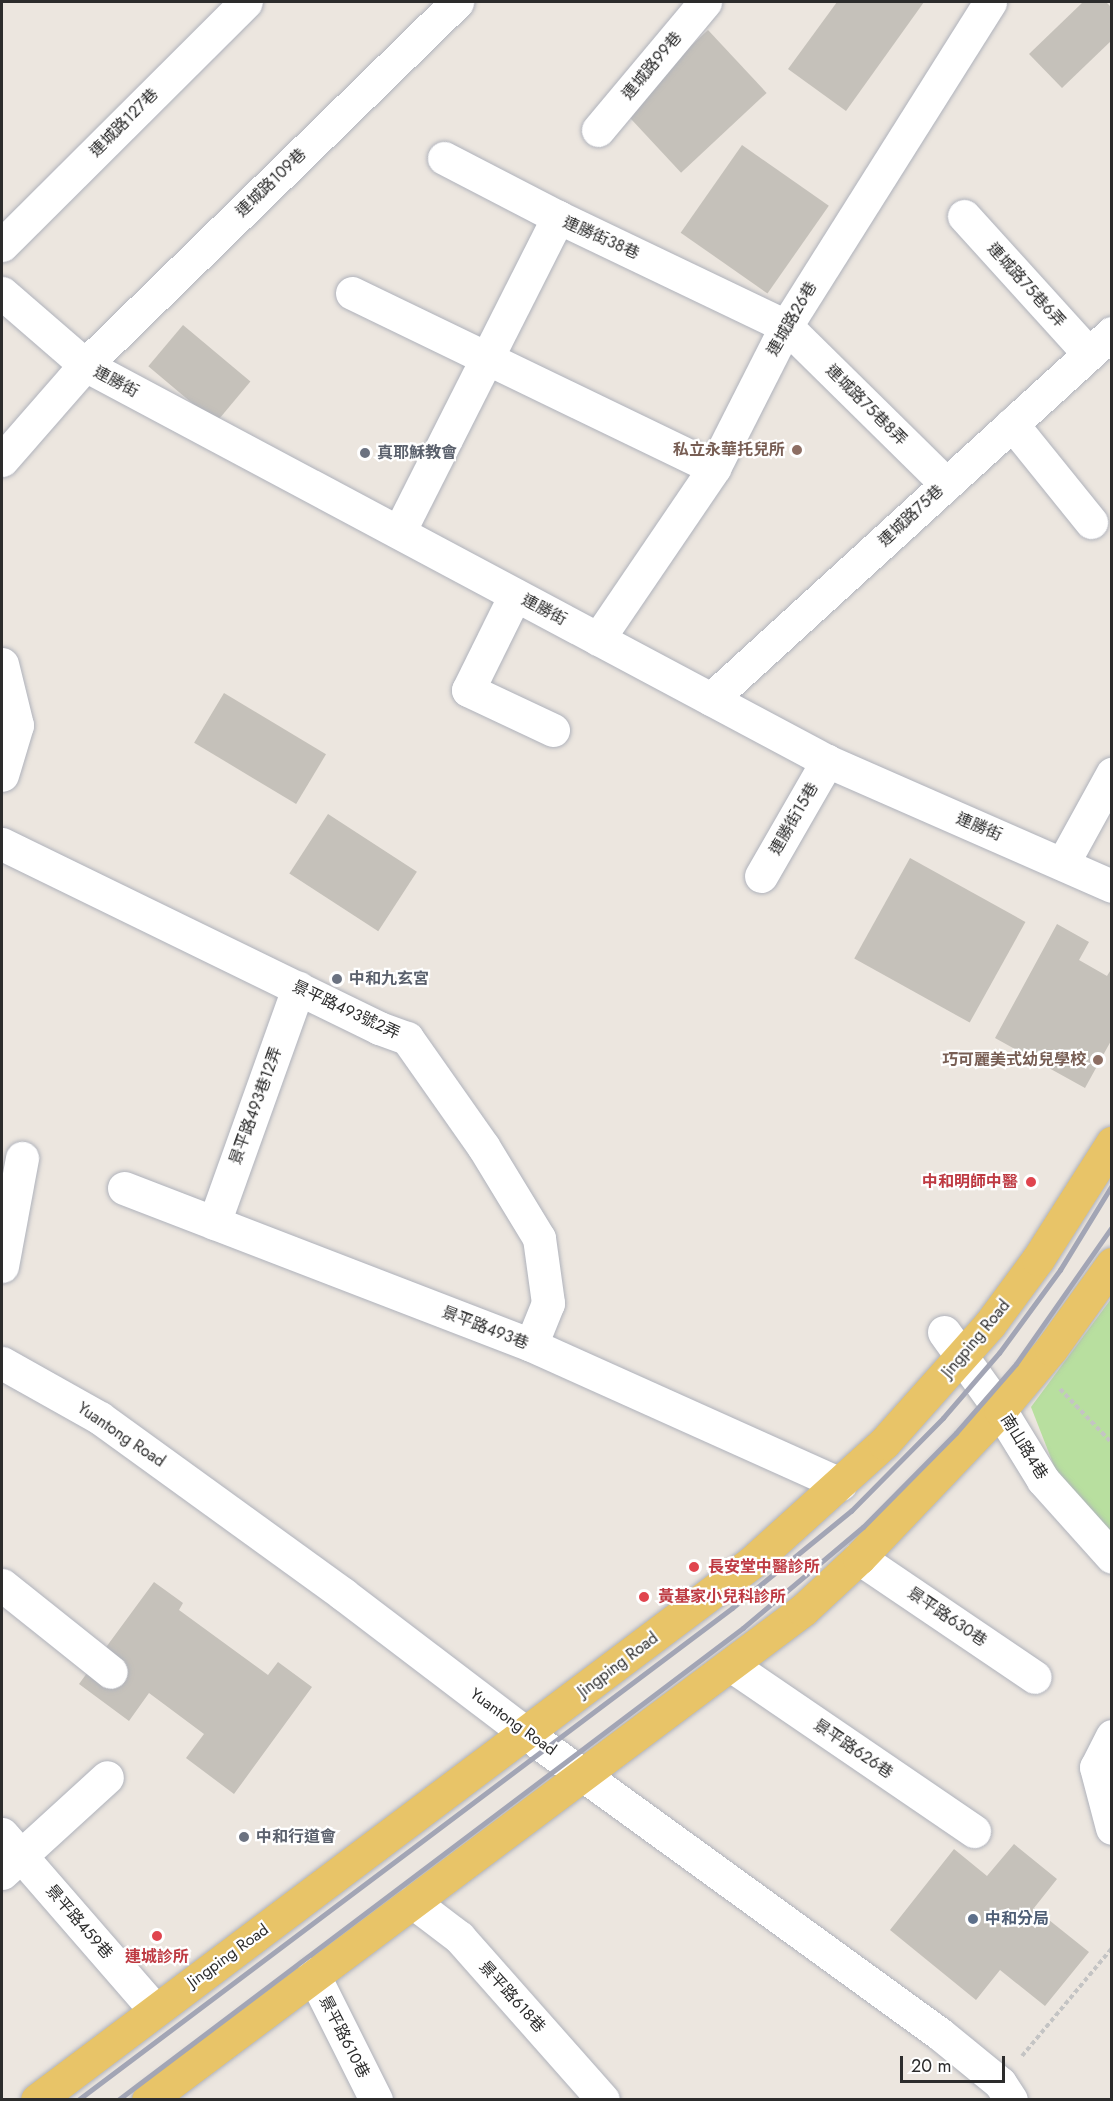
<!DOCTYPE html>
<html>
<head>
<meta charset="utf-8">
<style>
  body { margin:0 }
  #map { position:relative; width:1113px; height:2101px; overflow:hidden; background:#ece6df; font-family:Jost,"Noto Sans TC",sans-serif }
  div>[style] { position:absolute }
  .green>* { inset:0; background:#b8df9f }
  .building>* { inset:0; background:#c5c1ba; transform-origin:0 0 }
  .path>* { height:4px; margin-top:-2px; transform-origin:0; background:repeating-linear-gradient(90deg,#c4c4c4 0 4.5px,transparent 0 7.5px) }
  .roads { filter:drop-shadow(0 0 2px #afb2bb) drop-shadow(0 0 2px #afb2bb) }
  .minor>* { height:33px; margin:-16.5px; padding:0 16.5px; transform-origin:16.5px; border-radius:16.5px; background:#fff }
  .major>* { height:33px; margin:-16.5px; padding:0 16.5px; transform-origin:16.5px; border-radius:16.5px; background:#e8c468 }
  .rail>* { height:4.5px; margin:-2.25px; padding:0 2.25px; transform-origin:2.25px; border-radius:2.25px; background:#a2a5b5 }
  .dots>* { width:16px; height:16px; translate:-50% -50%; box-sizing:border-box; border:3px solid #fff; border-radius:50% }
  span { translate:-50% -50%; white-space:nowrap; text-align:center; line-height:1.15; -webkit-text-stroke:4.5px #fff; paint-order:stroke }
  .street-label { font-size:16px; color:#2c2c2c }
  .education-label { font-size:16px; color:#785e54; font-weight:700 }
  .right { translate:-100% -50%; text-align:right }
  .worship-label { font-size:16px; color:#5b616d; font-weight:700 }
  .left { translate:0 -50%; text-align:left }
  .health-label { font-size:16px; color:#be3a42; font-weight:700 }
  .service-label { font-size:16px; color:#4e5e75; font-weight:700 }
  .frame { position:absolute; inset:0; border:3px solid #2c2c2c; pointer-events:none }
  .scale { position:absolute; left:900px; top:2056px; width:105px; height:27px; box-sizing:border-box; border:3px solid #2c2c2c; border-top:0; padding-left:8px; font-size:18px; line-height:21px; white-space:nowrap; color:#2c2c2c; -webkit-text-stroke:4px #fff; paint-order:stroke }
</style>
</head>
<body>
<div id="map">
  <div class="green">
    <div style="clip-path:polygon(1111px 1299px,1111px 1532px,1063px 1489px,1031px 1407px)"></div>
  </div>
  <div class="building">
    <div style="clip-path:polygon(837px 2px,924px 2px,846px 111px,788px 69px)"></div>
    <div style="clip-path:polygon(1083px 2px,1106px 2px,1112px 8px,1112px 40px,1062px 88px,1029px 54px)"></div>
    <div style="left:708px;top:30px;width:86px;height:117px;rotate:47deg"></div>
    <div style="left:742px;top:145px;width:106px;height:107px;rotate:35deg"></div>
    <div style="left:183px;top:325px;width:88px;height:54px;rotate:40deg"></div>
    <div style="left:224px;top:693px;width:119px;height:58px;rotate:31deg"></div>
    <div style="left:328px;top:814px;width:106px;height:71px;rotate:33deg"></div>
    <div style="left:910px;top:858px;width:132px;height:115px;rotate:29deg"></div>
    <div style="clip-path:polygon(1057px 924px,1089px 942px,1079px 960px,1107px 976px,1112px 968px,1112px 1039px,1085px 1088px,995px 1038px)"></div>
    <div style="clip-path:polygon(154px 1582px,183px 1603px,179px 1610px,268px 1675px,278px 1662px,312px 1687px,234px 1794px,186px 1758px,204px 1734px,149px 1693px,129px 1721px,79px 1684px)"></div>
    <div style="clip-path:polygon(1014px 1844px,1057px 1879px,1034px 1908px,1089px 1952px,1045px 2006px,1000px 1970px,976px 2000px,890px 1930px,954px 1849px,987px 1876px)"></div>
  </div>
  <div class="path">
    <div style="left:1060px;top:1389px;width:75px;rotate:46.1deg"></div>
    <div style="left:1022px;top:2056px;width:141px;rotate:-50.2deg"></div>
  </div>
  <div class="roads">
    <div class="minor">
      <div style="left:598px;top:130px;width:167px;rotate:-50.1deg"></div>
      <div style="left:444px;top:158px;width:128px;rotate:27.4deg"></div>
      <div style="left:964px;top:216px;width:186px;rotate:47.8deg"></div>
      <div style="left:2px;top:245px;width:344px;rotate:-44.9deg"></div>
      <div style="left:2px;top:293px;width:110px;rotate:40.9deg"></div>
      <div style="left:85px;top:365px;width:841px;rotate:28.09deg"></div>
      <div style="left:827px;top:761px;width:311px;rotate:23.7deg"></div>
      <div style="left:352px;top:293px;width:402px;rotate:25.8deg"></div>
      <div style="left:1012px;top:424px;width:126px;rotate:51.1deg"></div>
      <div style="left:2px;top:460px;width:126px;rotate:-48.9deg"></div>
      <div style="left:85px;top:365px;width:520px;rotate:-44.3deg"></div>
      <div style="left:399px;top:532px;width:353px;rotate:-63.2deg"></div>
      <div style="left:558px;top:217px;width:253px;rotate:25.6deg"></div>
      <div style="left:786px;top:326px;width:225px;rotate:44.6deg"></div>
      <div style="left:515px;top:595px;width:106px;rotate:116.3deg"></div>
      <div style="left:468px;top:690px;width:94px;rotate:25.2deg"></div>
      <div style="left:598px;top:639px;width:207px;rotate:-55.8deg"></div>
      <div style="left:714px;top:468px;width:159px;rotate:-63.1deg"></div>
      <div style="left:786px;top:326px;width:383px;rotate:-57.8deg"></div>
      <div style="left:2px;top:664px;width:63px;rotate:76.2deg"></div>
      <div style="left:17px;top:725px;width:52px;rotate:106.7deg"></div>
      <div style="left:711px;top:699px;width:543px;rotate:-42.39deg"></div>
      <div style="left:2px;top:844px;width:420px;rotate:26deg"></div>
      <div style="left:379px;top:1028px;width:30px;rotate:20deg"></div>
      <div style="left:407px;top:1038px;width:132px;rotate:54.9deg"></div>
      <div style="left:483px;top:1146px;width:108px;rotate:58.7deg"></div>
      <div style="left:539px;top:1238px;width:66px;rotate:82.1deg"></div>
      <div style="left:548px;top:1303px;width:45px;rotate:112deg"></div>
      <div style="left:1063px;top:863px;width:102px;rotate:-61.2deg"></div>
      <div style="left:761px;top:876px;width:133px;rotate:-60.1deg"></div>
      <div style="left:124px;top:1188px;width:436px;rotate:21.1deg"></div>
      <div style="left:531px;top:1345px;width:339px;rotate:24.2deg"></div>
      <div style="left:214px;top:1223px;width:250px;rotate:-70.3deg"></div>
      <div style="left:2px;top:1266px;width:110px;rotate:-79.5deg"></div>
      <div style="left:944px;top:1332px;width:96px;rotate:54.3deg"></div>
      <div style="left:1000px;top:1410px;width:82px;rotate:58.4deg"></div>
      <div style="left:1043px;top:1480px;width:103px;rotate:48.1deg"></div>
      <div style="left:2px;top:1363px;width:112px;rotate:29.3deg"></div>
      <div style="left:100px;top:1418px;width:300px;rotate:35.9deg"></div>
      <div style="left:343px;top:1594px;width:233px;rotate:37.3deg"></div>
      <div style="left:528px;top:1735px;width:509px;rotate:35.97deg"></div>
      <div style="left:940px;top:2034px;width:77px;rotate:39.2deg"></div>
      <div style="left:1000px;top:2083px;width:20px;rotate:57deg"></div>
      <div style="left:859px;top:1558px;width:212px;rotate:34.1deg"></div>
      <div style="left:2px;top:1585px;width:139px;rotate:38.6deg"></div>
      <div style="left:732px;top:1666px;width:293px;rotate:34.3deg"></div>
      <div style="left:1112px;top:1736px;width:35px;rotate:117deg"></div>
      <div style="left:1096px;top:1767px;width:63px;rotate:75.3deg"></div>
      <div style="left:2px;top:1834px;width:233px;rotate:49deg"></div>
      <div style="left:2px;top:1873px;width:142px;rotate:-42.4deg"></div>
      <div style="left:413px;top:1902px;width:58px;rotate:37.3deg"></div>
      <div style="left:459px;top:1937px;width:217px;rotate:48.5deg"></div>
      <div style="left:313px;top:1974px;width:141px;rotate:63.4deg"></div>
    </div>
    <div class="major">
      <div style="left:37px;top:2100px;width:893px;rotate:-36.95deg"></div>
      <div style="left:751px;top:1563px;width:179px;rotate:-42.1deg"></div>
      <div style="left:884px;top:1443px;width:159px;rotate:-48.3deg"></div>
      <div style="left:990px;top:1324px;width:81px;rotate:-53.6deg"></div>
      <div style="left:1038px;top:1259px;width:138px;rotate:-57.5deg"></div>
      <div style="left:148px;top:2100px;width:818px;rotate:-36.8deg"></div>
      <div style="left:803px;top:1610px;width:76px;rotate:-42.9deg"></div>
      <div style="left:859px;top:1558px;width:204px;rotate:-46.4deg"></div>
      <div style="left:1000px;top:1410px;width:80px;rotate:-50.1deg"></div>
      <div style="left:1051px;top:1349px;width:105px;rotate:-54.3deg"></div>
    </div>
  </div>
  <div class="rail">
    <div style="left:78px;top:2100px;width:818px;rotate:-36.95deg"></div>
    <div style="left:732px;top:1608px;width:154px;rotate:-39.2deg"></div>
    <div style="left:851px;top:1511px;width:131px;rotate:-45.3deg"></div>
    <div style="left:943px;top:1418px;width:86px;rotate:-49.3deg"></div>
    <div style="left:999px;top:1353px;width:103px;rotate:-53.7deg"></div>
    <div style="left:1060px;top:1270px;width:100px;rotate:-58.5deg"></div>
    <div style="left:118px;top:2100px;width:783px;rotate:-37.06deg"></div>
    <div style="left:743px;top:1628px;width:157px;rotate:-40.1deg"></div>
    <div style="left:863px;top:1527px;width:132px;rotate:-45.3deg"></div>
    <div style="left:956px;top:1433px;width:91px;rotate:-49deg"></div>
    <div style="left:1016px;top:1364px;width:167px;rotate:-55deg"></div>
  </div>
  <div class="dots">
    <div style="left:797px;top:450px;background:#8d6e63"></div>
    <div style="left:365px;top:453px;background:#6b7280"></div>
    <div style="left:337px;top:979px;background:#6b7280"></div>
    <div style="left:1098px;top:1060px;background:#8d6e63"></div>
    <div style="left:1031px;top:1182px;background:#e0444e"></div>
    <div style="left:694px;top:1567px;background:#e0444e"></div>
    <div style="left:644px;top:1597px;background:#e0444e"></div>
    <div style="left:244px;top:1837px;background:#6b7280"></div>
    <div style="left:973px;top:1919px;background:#5c6f8a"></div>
    <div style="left:157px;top:1936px;background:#e0444e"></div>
  </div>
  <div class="street-label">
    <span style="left:652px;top:66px;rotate:-50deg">連城路99巷</span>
    <span style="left:124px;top:123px;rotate:-45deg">連城路127巷</span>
    <span style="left:271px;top:183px;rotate:-44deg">連城路109巷</span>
    <span style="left:601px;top:238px;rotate:24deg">連勝街38巷</span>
    <span style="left:1026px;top:285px;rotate:48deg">連城路75巷6弄</span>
    <span style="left:792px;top:319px;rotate:-60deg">連城路26巷</span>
    <span style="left:116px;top:382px;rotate:28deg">連勝街</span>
    <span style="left:866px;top:405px;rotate:45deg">連城路75巷8弄</span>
    <span style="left:911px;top:516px;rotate:-43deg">連城路75巷</span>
    <span style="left:544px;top:610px;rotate:28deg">連勝街</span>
    <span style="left:794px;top:819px;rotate:-60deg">連勝街15巷</span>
    <span style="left:979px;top:827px;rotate:23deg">連勝街</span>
    <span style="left:346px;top:1010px;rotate:25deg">景平路493號2弄</span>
    <span style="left:256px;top:1106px;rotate:-70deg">景平路493巷12弄</span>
    <span style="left:485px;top:1328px;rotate:21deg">景平路493巷</span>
    <span style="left:976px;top:1339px;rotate:-50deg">Jingping Road</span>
    <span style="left:121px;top:1435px;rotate:34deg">Yuantong Road</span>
    <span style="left:1024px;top:1447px;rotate:58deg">南山路4巷</span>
    <span style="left:947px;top:1617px;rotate:34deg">景平路630巷</span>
    <span style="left:618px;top:1665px;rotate:-37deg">Jingping Road</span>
    <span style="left:513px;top:1722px;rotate:36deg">Yuantong Road</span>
    <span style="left:853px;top:1749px;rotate:34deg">景平路626巷</span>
    <span style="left:79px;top:1922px;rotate:49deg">景平路459巷</span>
    <span style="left:228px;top:1956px;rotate:-36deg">Jingping Road</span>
    <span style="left:512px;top:1997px;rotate:48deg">景平路618巷</span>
    <span style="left:344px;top:2037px;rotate:63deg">景平路610巷</span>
  </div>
  <div class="education-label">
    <span class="right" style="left:785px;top:450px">私立永華托兒所</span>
    <span class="right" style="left:1086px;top:1060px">巧可麗美式幼兒學校</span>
  </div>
  <div class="worship-label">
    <span class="left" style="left:377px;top:453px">真耶穌教會</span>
    <span class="left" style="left:349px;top:979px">中和九玄宮</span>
    <span class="left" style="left:256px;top:1837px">中和行道會</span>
  </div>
  <div class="health-label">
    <span class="right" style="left:1018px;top:1182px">中和明師中醫</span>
    <span class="left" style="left:708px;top:1567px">長安堂中醫診所</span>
    <span class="left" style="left:658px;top:1597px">黃基家小兒科診所</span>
    <span style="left:157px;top:1957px">連城診所</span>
  </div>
  <div class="service-label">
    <span class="left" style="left:985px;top:1919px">中和分局</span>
  </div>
  <div class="frame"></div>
  <div class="scale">20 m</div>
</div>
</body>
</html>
